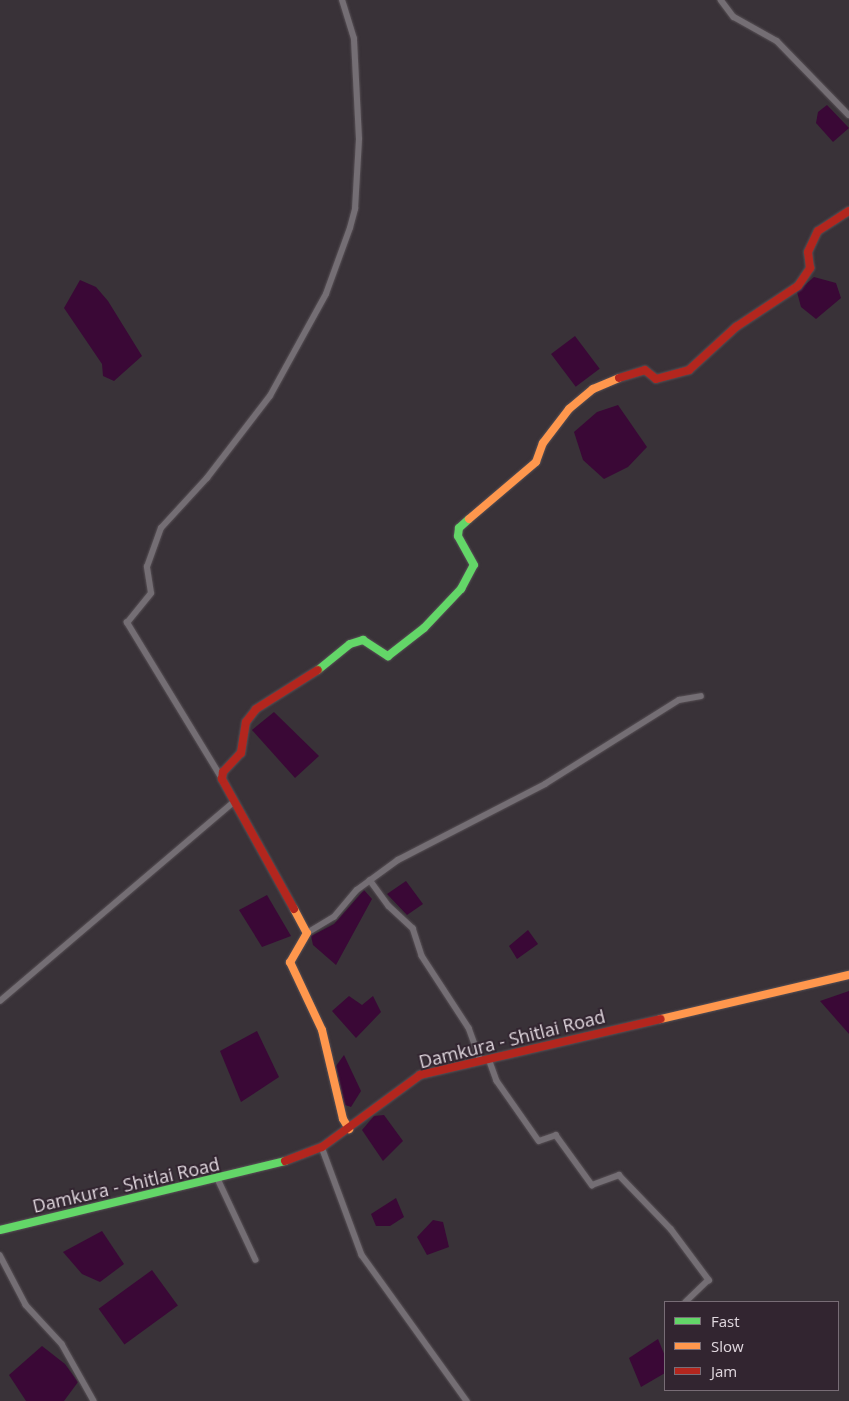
<!DOCTYPE html>
<html>
<head>
<meta charset="utf-8">
<style>
  body { margin:0 }
  #map { position:relative; width:849px; height:1401px; overflow:hidden; background:#393238; font-family:"Open Sans",sans-serif }
  div>[style] { position:absolute }
  .water>* { inset:0; background:#3a0836; transform-origin:0 0 }
  .roads { filter:drop-shadow(0 0 1px #575055) drop-shadow(0 0 1px #575055) }
  .street>* { height:5.5px; margin:-2.75px; padding:0 2.75px; transform-origin:2.75px; border-radius:2.75px; background:#746e74 }
  .fast>* { height:8px; margin:-4px; padding:0 4px; transform-origin:4px; border-radius:4px; background:#63d668 }
  .slow>* { height:8px; margin:-4px; padding:0 4px; transform-origin:4px; border-radius:4px; background:#ff974d }
  .jam>* { height:8px; margin:-4px; padding:0 4px; transform-origin:4px; border-radius:4px; background:#b3261e }
  span { translate:-50% -50%; white-space:nowrap; text-align:center; line-height:1.15; -webkit-text-stroke:4px #322530; paint-order:stroke }
  .street-label { font-size:18px; color:#e1d8df }
  .legend { position:absolute; left:664px; top:1301px; width:175px; height:90px; box-sizing:border-box; background:#322530; border:1px solid #786d76; margin:0; padding:6px 9px; list-style:none; font-size:15px; color:#e1d8df }
  .legend li { display:flex; align-items:center; gap:10px; height:25px }
  .legend b { width:25px; border:1px solid #786d76 }
</style>
</head>
<body>
<div id="map">
  <div class="water">
    <div style="clip-path:polygon(827px 105px,849px 128px,833px 142px,816px 123px,818px 112px)"></div>
    <div style="clip-path:polygon(814px 277px,836px 283px,841px 298px,816px 319px,801px 307px,797px 292px)"></div>
    <div style="clip-path:polygon(80px 280px,96px 287px,108px 301px,142px 356px,114px 381px,103px 376px,102px 364px,64px 308px)"></div>
    <div style="left:575px;top:336px;width:41px;height:30px;rotate:53deg"></div>
    <div style="clip-path:polygon(618px 405px,647px 447px,628px 467px,604px 479px,583px 460px,574px 432px,597px 412px)"></div>
    <div style="clip-path:polygon(274px 712px,319px 756px,295px 778px,252px 730px)"></div>
    <div style="clip-path:polygon(406px 881px,423px 904px,407px 915px,387px 894px)"></div>
    <div style="clip-path:polygon(364px 890px,372px 899px,336px 965px,313px 945px,311px 936px,334px 924px)"></div>
    <div style="clip-path:polygon(267px 895px,291px 936px,262px 947px,239px 910px)"></div>
    <div style="clip-path:polygon(528px 930px,538px 944px,517px 959px,509px 946px)"></div>
    <div style="clip-path:polygon(849px 991px,849px 1034px,820px 1001px)"></div>
    <div style="clip-path:polygon(349px 996px,362px 1005px,373px 996px,381px 1012px,356px 1038px,332px 1011px)"></div>
    <div style="clip-path:polygon(257px 1031px,279px 1077px,241px 1102px,220px 1051px)"></div>
    <div style="clip-path:polygon(344px 1055px,361px 1091px,351px 1107px,345px 1105px,336px 1066px)"></div>
    <div style="clip-path:polygon(384px 1115px,403px 1141px,383px 1161px,362px 1130px,374px 1116px)"></div>
    <div style="clip-path:polygon(396px 1198px,404px 1217px,390px 1226px,376px 1226px,371px 1214px)"></div>
    <div style="clip-path:polygon(433px 1220px,443px 1222px,449px 1247px,427px 1255px,417px 1237px)"></div>
    <div style="clip-path:polygon(102px 1231px,124px 1264px,100px 1282px,82px 1274px,63px 1252px)"></div>
    <div style="left:152px;top:1270px;width:44px;height:66px;rotate:54deg"></div>
    <div style="clip-path:polygon(658px 1339px,665px 1356px,665px 1373px,641px 1387px,629px 1358px)"></div>
    <div style="clip-path:polygon(42px 1346px,65px 1364px,78px 1382px,64px 1401px,26px 1401px,9px 1375px)"></div>
  </div>
  <div class="roads">
    <div class="street">
      <div style="left:721px;top:0;width:21px;rotate:53deg"></div>
      <div style="left:734px;top:17px;width:49px;rotate:29.2deg"></div>
      <div style="left:777px;top:41px;width:103px;rotate:45.8deg"></div>
      <div style="left:222px;top:779px;width:183px;rotate:-121.3deg"></div>
      <div style="left:127px;top:623px;width:38px;rotate:-51deg"></div>
      <div style="left:151px;top:593px;width:26px;rotate:-99deg"></div>
      <div style="left:147px;top:567px;width:41px;rotate:-70.3deg"></div>
      <div style="left:161px;top:528px;width:68px;rotate:-47.4deg"></div>
      <div style="left:207px;top:478px;width:103px;rotate:-52.5deg"></div>
      <div style="left:270px;top:396px;width:116px;rotate:-61.2deg"></div>
      <div style="left:326px;top:294px;width:70px;rotate:-70deg"></div>
      <div style="left:350px;top:228px;width:20px;rotate:-75deg"></div>
      <div style="left:355px;top:209px;width:70px;rotate:-86.7deg"></div>
      <div style="left:359px;top:139px;width:100px;rotate:-92.9deg"></div>
      <div style="left:354px;top:39px;width:41px;rotate:-107.1deg"></div>
      <div style="left:370px;top:880px;width:32px;rotate:54deg"></div>
      <div style="left:389px;top:906px;width:33px;rotate:43deg"></div>
      <div style="left:413px;top:928px;width:29px;rotate:72deg"></div>
      <div style="left:422px;top:956px;width:86px;rotate:56.9deg"></div>
      <div style="left:469px;top:1028px;width:35px;rotate:70deg"></div>
      <div style="left:307px;top:933px;width:31px;rotate:-31deg"></div>
      <div style="left:334px;top:917px;width:35px;rotate:-50deg"></div>
      <div style="left:357px;top:890px;width:51px;rotate:-36.2deg"></div>
      <div style="left:398px;top:860px;width:165px;rotate:-27.3deg"></div>
      <div style="left:545px;top:784px;width:158px;rotate:-32.1deg"></div>
      <div style="left:679px;top:700px;width:22px;rotate:-10deg"></div>
      <div style="left:0;top:1001px;width:306px;rotate:-40.4deg"></div>
      <div style="left:489px;top:1059px;width:23px;rotate:70deg"></div>
      <div style="left:497px;top:1081px;width:73px;rotate:55deg"></div>
      <div style="left:539px;top:1141px;width:18px;rotate:-19deg"></div>
      <div style="left:556px;top:1135px;width:62px;rotate:54.2deg"></div>
      <div style="left:592px;top:1185px;width:29px;rotate:-20deg"></div>
      <div style="left:619px;top:1175px;width:75px;rotate:46.1deg"></div>
      <div style="left:671px;top:1229px;width:64px;rotate:53.3deg"></div>
      <div style="left:709px;top:1280px;width:32px;rotate:136deg"></div>
      <div style="left:322px;top:1147px;width:115px;rotate:69.7deg"></div>
      <div style="left:362px;top:1255px;width:180px;rotate:54.3deg"></div>
      <div style="left:218px;top:1179px;width:89px;rotate:64.9deg"></div>
      <div style="left:0;top:1255px;width:56px;rotate:62.5deg"></div>
      <div style="left:26px;top:1305px;width:53px;rotate:47.3deg"></div>
      <div style="left:62px;top:1344px;width:65px;rotate:60.7deg"></div>
    </div>
    <div class="fast">
      <div style="left:318px;top:670px;width:41px;rotate:-39.1deg"></div>
      <div style="left:350px;top:644px;width:14px;rotate:-17deg"></div>
      <div style="left:363px;top:640px;width:30px;rotate:33deg"></div>
      <div style="left:388px;top:656px;width:46px;rotate:-37.9deg"></div>
      <div style="left:424px;top:628px;width:54px;rotate:-46.5deg"></div>
      <div style="left:461px;top:589px;width:27px;rotate:-62deg"></div>
      <div style="left:474px;top:565px;width:33px;rotate:-119deg"></div>
      <div style="left:458px;top:536px;width:8px;rotate:-83deg"></div>
      <div style="left:459px;top:528px;width:13px;rotate:-42deg"></div>
      <div style="left:0;top:1230px;width:293px;rotate:-13.6deg"></div>
    </div>
    <div class="slow">
      <div style="left:469px;top:519px;width:88px;rotate:-40.4deg"></div>
      <div style="left:536px;top:462px;width:20px;rotate:-70deg"></div>
      <div style="left:543px;top:443px;width:43px;rotate:-52.6deg"></div>
      <div style="left:569px;top:409px;width:31px;rotate:-40deg"></div>
      <div style="left:593px;top:389px;width:28px;rotate:-23deg"></div>
      <div style="left:294px;top:909px;width:27px;rotate:62deg"></div>
      <div style="left:307px;top:933px;width:34px;rotate:120deg"></div>
      <div style="left:290px;top:962px;width:75px;rotate:64.8deg"></div>
      <div style="left:322px;top:1030px;width:91px;rotate:76.7deg"></div>
      <div style="left:343px;top:1119px;width:12px;rotate:59deg"></div>
      <div style="left:661px;top:1019px;width:193px;rotate:-13.2deg"></div>
    </div>
    <div class="jam">
      <div style="left:619px;top:378px;width:27px;rotate:-17deg"></div>
      <div style="left:645px;top:370px;width:14px;rotate:39deg"></div>
      <div style="left:656px;top:379px;width:34px;rotate:-15deg"></div>
      <div style="left:689px;top:370px;width:64px;rotate:-42.5deg"></div>
      <div style="left:736px;top:327px;width:74px;rotate:-33.5deg"></div>
      <div style="left:798px;top:286px;width:22px;rotate:-56deg"></div>
      <div style="left:810px;top:268px;width:16px;rotate:-97deg"></div>
      <div style="left:808px;top:252px;width:23px;rotate:-65deg"></div>
      <div style="left:818px;top:231px;width:37px;rotate:-33deg"></div>
      <div style="left:294px;top:909px;width:149px;rotate:-119deg"></div>
      <div style="left:222px;top:779px;width:7px;rotate:-82deg"></div>
      <div style="left:223px;top:772px;width:26px;rotate:-47deg"></div>
      <div style="left:241px;top:753px;width:31px;rotate:-81deg"></div>
      <div style="left:246px;top:722px;width:16px;rotate:-52deg"></div>
      <div style="left:256px;top:709px;width:73px;rotate:-32.2deg"></div>
      <div style="left:285px;top:1161px;width:40px;rotate:-21deg"></div>
      <div style="left:322px;top:1147px;width:122px;rotate:-36.3deg"></div>
      <div style="left:420px;top:1075px;width:247px;rotate:-13.1deg"></div>
    </div>
  </div>
  <div class="street-label">
    <span style="left:512px;top:1039px;rotate:-14deg">Damkura - Shitlai Road</span>
    <span style="left:126px;top:1185px;rotate:-13deg">Damkura - Shitlai Road</span>
  </div>
  <ul class="legend">
  <li><b style="height:6px;background:#63d668"></b>Fast</li>
  <li><b style="height:6px;background:#ff974d"></b>Slow</li>
  <li><b style="height:6px;background:#b3261e"></b>Jam</li>
  </ul>
</div>
</body>
</html>
